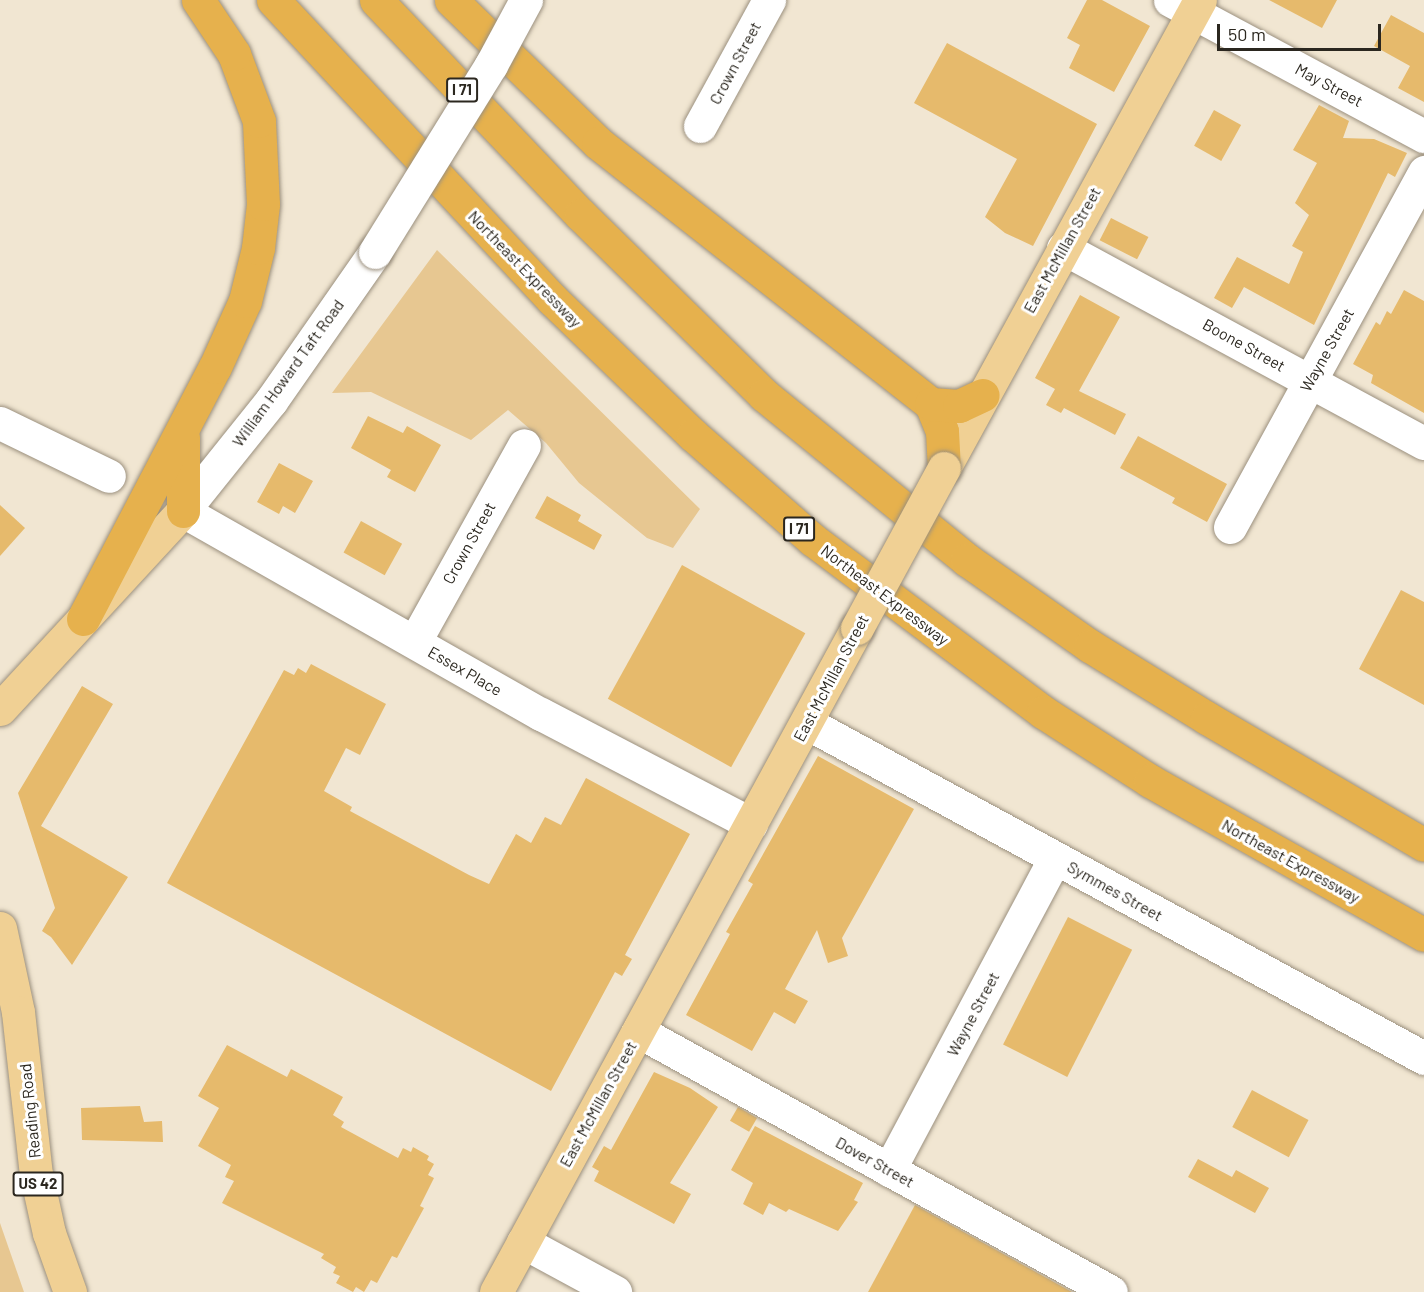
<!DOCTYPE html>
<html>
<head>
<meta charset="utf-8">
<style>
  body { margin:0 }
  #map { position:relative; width:1424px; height:1292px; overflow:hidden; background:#f1e6d2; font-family:Barlow,sans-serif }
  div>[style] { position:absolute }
  .green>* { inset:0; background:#e7c791 }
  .building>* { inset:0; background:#e6ba6c; transform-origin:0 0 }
  .roads { filter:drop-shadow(0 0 2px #9b907e) drop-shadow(0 0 2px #9b907e) }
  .minor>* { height:33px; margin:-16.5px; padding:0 16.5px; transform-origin:16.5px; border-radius:16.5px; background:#fff }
  .major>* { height:33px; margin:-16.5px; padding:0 16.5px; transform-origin:16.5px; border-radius:16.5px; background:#f0d094 }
  .highway>* { height:33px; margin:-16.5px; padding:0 16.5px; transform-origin:16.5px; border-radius:16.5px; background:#e6b14d }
  .bridges { filter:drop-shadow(0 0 2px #9b907e) drop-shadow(0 0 2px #9b907e) }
  .minor-bridge>* { height:33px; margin:-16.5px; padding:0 16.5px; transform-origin:16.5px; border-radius:16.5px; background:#fff }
  .major-bridge>* { height:33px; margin:-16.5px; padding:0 16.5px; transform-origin:16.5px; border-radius:16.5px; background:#f0d094 }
  span { translate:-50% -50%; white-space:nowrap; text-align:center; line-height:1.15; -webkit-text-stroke:6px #fff; paint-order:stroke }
  .shield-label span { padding:2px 4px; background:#fff; border:2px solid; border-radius:4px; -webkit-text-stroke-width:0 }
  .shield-label { font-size:15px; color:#2b271f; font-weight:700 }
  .street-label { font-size:16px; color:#2b271f }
  .scale { position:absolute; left:1217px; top:24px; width:164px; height:27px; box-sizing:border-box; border:3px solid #2b271f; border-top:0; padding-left:8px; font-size:18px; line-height:21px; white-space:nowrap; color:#2b271f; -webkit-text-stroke:4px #fff; paint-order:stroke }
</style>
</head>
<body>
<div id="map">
  <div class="green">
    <div style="clip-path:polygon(437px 250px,700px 509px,673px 548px,647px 538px,579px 483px,546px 443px,508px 410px,471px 440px,371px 392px,332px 393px)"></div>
    <div style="clip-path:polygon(0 1223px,24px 1292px,0 1292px)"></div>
  </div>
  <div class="building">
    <div style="clip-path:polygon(1087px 0,1102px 0,1150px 26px,1114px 92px,1069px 68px,1080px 45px,1067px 38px)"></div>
    <div style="clip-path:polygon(1269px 0,1337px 0,1322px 28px)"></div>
    <div style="clip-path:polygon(1391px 15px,1424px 33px,1424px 102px,1398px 88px,1410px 66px,1374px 46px)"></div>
    <div style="clip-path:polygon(947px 43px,1097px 124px,1033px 246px,1005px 233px,985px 217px,1017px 159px,914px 103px)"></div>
    <div style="clip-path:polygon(1319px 105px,1349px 121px,1343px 138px,1374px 139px,1407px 153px,1395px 177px,1388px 173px,1314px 325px,1244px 287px,1232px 308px,1214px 298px,1237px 257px,1289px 284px,1303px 252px,1292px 246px,1309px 215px,1295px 203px,1317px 163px,1293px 150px)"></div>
    <div style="left:1214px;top:110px;width:31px;height:41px;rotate:29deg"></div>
    <div style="left:1111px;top:218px;width:42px;height:25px;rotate:27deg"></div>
    <div style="clip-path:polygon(1404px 290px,1424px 301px,1424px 413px,1371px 383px,1373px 375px,1353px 364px,1376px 322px,1380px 325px,1387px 311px,1391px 314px)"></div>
    <div style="clip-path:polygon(1080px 295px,1120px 317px,1079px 391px,1126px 414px,1115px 435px,1064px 408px,1061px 413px,1046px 405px,1055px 389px,1035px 378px)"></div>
    <div style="clip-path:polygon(368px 416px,403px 433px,407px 426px,441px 445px,415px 492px,387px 477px,391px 470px,351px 448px)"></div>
    <div style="clip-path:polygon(1138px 436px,1227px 484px,1207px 522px,1172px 503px,1175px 498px,1120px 468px)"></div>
    <div style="clip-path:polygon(279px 463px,313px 481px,295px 513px,283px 506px,279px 514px,257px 502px)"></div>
    <div style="clip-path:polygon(547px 496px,581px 515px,578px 521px,602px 535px,594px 550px,535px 518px)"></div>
    <div style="clip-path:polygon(0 505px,25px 528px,0 556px)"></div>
    <div style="left:361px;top:521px;width:47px;height:36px;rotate:29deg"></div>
    <div style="left:682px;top:565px;width:141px;height:153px;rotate:29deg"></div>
    <div style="clip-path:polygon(1401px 590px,1424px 602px,1424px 705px,1359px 669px)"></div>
    <div style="clip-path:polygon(311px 664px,386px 704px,360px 755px,346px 748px,324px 791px,352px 807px,350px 811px,469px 875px,489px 884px,516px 834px,531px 843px,545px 817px,561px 825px,586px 778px,690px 834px,625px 955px,632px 959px,622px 976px,615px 972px,551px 1091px,167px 883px,284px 670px,294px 675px,298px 668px,306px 673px)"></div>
    <div style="clip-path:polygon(82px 686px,113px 704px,41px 826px,128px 877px,72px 965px,51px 937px,42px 931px,55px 908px,18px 793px)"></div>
    <div style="clip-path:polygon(818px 756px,914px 809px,842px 938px,848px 956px,828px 963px,817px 930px,785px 989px,808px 1001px,795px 1024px,774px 1012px,752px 1051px,686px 1015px,730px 934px,726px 932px,753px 884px,748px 881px)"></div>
    <div style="left:1068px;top:917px;width:72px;height:143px;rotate:27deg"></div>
    <div style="clip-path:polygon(227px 1045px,287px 1077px,291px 1069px,343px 1097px,333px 1115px,344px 1122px,341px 1127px,398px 1158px,403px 1148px,411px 1152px,413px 1147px,429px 1156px,427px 1160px,434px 1164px,428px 1175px,434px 1178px,420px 1206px,424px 1208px,397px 1258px,392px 1256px,377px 1283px,371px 1280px,364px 1292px,356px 1287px,353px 1292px,336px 1283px,340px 1276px,333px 1273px,336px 1267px,321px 1258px,324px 1254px,222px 1203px,234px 1181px,225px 1177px,231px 1165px,198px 1146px,219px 1108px,198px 1096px)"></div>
    <div style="clip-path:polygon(654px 1072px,690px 1088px,718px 1107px,670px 1183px,691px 1194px,674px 1224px,594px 1181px,599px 1171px,592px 1167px,604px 1146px,611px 1150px)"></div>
    <div style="left:1252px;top:1090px;width:64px;height:42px;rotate:28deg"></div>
    <div style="clip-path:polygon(140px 1106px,144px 1122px,162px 1121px,163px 1142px,82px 1140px,81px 1108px)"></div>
    <div style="left:738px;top:1107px;width:22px;height:16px;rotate:30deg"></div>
    <div style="clip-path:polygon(755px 1126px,863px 1183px,854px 1200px,858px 1202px,838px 1231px,789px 1209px,786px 1212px,769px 1203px,763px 1215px,743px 1204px,753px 1183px,731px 1170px)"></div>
    <div style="clip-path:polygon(1198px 1159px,1232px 1177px,1236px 1170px,1269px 1188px,1255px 1213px,1188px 1177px)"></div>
    <div style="clip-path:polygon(915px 1205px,1072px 1292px,868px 1292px)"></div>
  </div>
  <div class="roads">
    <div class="minor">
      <div style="left:1170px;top:0;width:288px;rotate:28.2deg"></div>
      <div style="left:700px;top:126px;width:144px;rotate:-61.3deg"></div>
      <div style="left:1063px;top:248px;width:410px;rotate:28.4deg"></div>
      <div style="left:375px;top:252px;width:182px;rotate:124.9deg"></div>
      <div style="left:271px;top:401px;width:141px;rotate:128.7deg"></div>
      <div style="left:183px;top:511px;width:412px;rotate:29.6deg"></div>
      <div style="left:541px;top:714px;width:237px;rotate:27.6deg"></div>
      <div style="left:0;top:423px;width:121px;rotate:25.9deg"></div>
      <div style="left:1230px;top:527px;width:405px;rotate:-61.3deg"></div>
      <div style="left:415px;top:641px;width:224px;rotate:-60.9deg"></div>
      <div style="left:807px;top:723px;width:702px;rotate:28.5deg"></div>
      <div style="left:638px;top:1031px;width:540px;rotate:28.89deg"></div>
      <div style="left:889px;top:1170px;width:353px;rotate:-62deg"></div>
      <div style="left:523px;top:1242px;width:105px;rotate:28.5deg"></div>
    </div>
    <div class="major">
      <div style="left:944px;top:468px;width:533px;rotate:-61.32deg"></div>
      <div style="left:0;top:709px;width:270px;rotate:-47.3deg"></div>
      <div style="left:0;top:928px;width:86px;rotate:77.9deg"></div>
      <div style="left:18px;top:1012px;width:163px;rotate:83.7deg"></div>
      <div style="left:36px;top:1174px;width:60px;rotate:77.6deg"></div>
      <div style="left:49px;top:1233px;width:63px;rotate:70.4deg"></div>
      <div style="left:496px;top:1292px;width:756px;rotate:-61.47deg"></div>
    </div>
    <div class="highway">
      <div style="left:273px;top:0;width:410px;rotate:47deg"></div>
      <div style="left:553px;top:300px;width:194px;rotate:44deg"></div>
      <div style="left:693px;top:435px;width:159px;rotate:41.2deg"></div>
      <div style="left:813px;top:540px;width:287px;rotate:36.8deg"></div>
      <div style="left:1043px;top:712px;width:127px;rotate:32.8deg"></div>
      <div style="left:1150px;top:781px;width:314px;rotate:29.3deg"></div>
      <div style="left:376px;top:0;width:297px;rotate:46.4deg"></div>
      <div style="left:581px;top:215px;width:257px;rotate:44.5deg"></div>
      <div style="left:764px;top:395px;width:262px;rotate:39.1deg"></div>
      <div style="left:967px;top:560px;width:150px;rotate:35deg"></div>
      <div style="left:1090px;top:646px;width:137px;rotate:31.6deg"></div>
      <div style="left:1207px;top:718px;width:251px;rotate:30.3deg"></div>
      <div style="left:451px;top:0;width:205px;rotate:44.2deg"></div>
      <div style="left:598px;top:143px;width:423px;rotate:38.1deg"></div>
      <div style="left:931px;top:404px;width:29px;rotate:68deg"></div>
      <div style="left:942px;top:431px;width:37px;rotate:87deg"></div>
      <div style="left:931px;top:404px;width:28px;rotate:4deg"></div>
      <div style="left:959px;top:406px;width:26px;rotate:-25deg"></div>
      <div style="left:183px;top:511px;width:74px;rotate:-90deg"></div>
      <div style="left:83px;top:619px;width:284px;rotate:-62.4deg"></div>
      <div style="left:215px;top:367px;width:72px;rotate:-65.6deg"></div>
      <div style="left:245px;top:301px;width:55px;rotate:-76.2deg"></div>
      <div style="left:258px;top:248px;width:44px;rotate:-83.5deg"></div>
      <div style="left:263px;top:204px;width:83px;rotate:-92.8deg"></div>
      <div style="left:259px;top:121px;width:72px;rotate:-110.5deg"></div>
      <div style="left:234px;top:54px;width:65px;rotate:-123.7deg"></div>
    </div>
  </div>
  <div class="bridges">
    <div class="minor-bridge">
      <div style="left:375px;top:252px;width:220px;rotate:-58.2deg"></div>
      <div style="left:491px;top:65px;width:74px;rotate:-61.7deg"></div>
    </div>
    <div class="major-bridge">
      <div style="left:857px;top:628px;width:182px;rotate:-61.5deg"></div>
    </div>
  </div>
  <div class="shield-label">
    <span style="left:462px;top:90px">I 71</span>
    <span style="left:799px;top:529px">I 71</span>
    <span style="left:38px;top:1184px">US 42</span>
  </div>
  <div class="street-label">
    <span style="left:735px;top:63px;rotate:-62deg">Crown Street</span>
    <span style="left:1329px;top:85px;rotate:28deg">May Street</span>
    <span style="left:1062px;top:250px;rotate:-61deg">East McMillan Street</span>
    <span style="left:525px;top:269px;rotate:46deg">Northeast Expressway</span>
    <span style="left:1244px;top:345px;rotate:29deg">Boone Street</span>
    <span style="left:1327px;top:350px;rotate:-61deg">Wayne Street</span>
    <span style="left:288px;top:373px;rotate:-54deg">William Howard Taft Road</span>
    <span style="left:469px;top:543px;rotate:-61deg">Crown Street</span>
    <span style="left:885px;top:595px;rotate:37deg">Northeast Expressway</span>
    <span style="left:465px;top:671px;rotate:30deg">Essex Place</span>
    <span style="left:831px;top:678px;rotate:-62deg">East McMillan Street</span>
    <span style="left:1291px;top:861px;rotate:29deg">Northeast Expressway</span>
    <span style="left:1115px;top:891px;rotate:29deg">Symmes Street</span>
    <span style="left:973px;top:1014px;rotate:-62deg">Wayne Street</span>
    <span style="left:598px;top:1104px;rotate:-61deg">East McMillan Street</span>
    <span style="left:30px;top:1111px;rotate:-96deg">Reading Road</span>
    <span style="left:875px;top:1162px;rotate:29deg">Dover Street</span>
  </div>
  <div class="scale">50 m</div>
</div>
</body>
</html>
